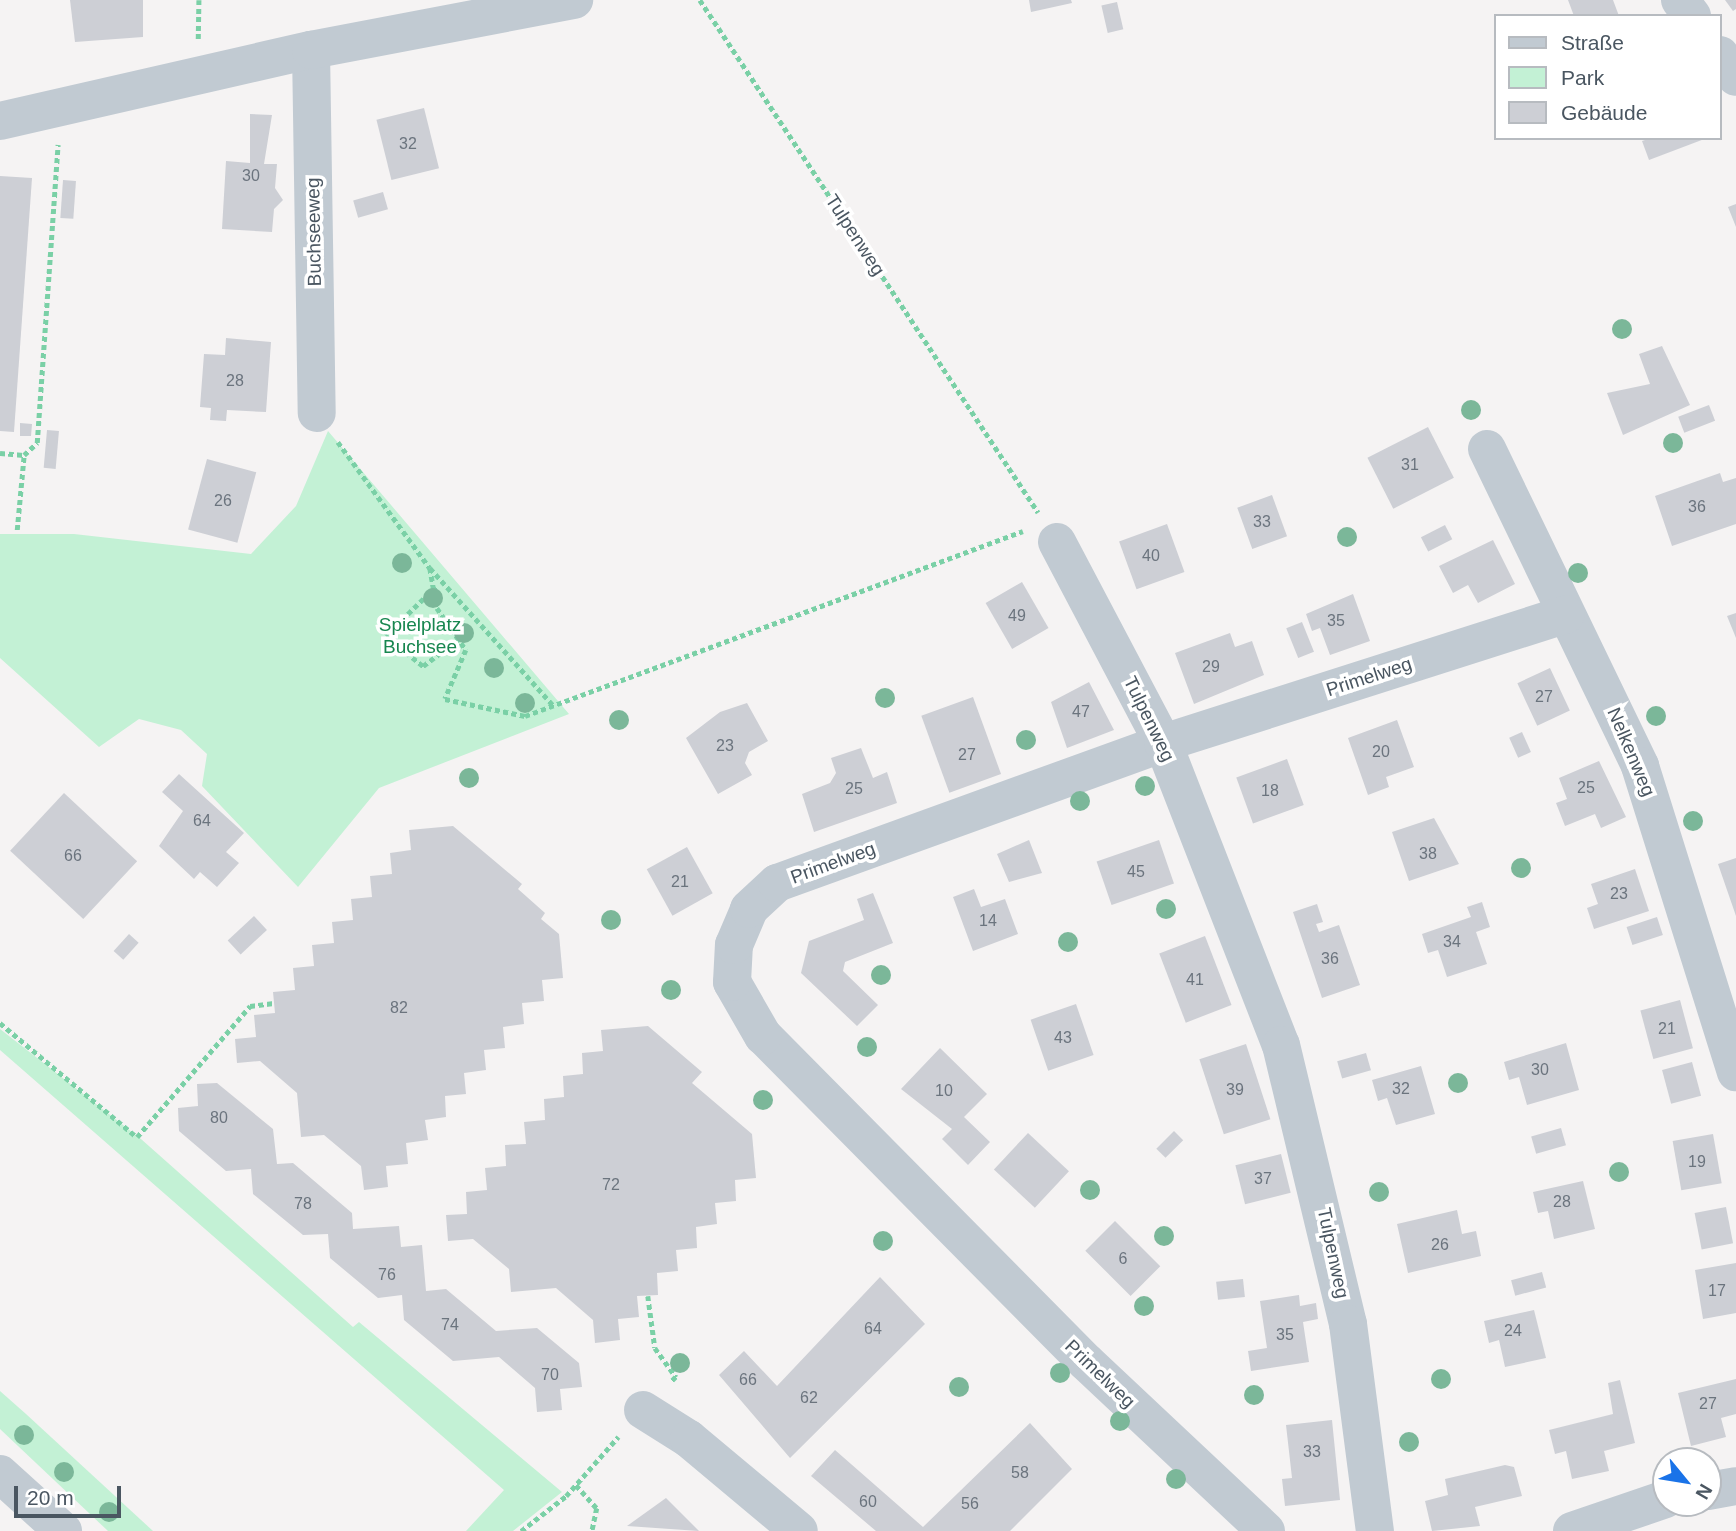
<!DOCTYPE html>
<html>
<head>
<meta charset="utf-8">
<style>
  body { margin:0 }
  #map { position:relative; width:1736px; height:1531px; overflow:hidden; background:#f5f3f3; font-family:Helvetica,sans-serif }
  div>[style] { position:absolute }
  .green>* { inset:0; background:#c3f1d5 }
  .building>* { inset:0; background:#cdcfd5; transform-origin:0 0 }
  .path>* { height:4.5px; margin-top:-2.25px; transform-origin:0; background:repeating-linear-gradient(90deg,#7ad0a6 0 5px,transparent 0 8.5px) }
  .minor>* { height:38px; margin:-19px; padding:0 19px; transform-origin:19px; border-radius:19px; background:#c1cad2 }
  .trees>* { width:20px; height:20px; margin:-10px; border-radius:50%; background:#7bb799 }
  span { translate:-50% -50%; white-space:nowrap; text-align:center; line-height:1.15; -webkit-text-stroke:7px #fff; paint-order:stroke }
  .number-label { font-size:16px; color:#6b747e }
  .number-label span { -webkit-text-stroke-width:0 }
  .street-label { font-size:19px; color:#4a5661 }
  .park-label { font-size:19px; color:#17864f }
  .legend { position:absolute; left:1494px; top:14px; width:228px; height:126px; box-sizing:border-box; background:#fff; border:2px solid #b7bbc0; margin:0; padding:9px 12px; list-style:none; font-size:21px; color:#4a5661 }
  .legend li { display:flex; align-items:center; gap:14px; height:35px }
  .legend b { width:35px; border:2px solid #b7bbc0 }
  .north { position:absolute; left:1652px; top:1447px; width:70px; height:70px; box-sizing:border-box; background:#fff; border:2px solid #b7bbc0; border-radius:50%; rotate:120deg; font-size:19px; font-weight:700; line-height:28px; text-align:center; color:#4a5661 }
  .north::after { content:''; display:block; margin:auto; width:24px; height:32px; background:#1a73e8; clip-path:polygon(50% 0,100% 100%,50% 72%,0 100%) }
  .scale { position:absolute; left:14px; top:1486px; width:107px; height:32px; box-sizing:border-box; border:4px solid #4a5661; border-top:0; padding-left:9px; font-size:21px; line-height:24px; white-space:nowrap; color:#4a5661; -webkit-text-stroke:5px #fff; paint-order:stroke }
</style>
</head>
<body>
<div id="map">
  <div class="green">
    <div style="clip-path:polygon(328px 431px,569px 714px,379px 788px,298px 887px,202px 786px,207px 754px,181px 730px,139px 719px,99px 747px,0 658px,0 534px,74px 534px,251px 554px,296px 506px)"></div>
    <div style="clip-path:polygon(0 1029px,141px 1139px,353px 1327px,359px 1322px,562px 1492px,513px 1531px,466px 1531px,504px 1490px,0 1050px)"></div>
    <div style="clip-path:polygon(0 1391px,26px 1414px,153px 1531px,108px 1531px,0 1429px)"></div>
  </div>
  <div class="building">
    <div style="clip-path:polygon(70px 0,143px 0,143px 37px,75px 42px)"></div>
    <div style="clip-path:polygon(1029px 0,1071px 0,1072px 3px,1031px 12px)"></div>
    <div style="clip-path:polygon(1568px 0,1613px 0,1619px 16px,1574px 16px)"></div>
    <div style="clip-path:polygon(1725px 0,1736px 0,1736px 9px,1733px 11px)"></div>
    <div style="left:1117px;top:2px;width:28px;height:16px;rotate:77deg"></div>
    <div style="left:424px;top:108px;width:62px;height:49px;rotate:76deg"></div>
    <div style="clip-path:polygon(250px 114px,272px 115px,264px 164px,277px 164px,275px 188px,283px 200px,274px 209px,272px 232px,222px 229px,226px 161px,250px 163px)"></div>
    <div style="clip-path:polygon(1651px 138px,1707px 138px,1649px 160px,1642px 141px)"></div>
    <div style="clip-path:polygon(0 176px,32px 178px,14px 432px,0 431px)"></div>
    <div style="left:63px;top:180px;width:13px;height:38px;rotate:4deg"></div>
    <div style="left:383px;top:192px;width:18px;height:31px;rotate:74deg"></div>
    <div style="clip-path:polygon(1736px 204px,1736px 227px,1728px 207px)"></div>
    <div style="clip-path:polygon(226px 338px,271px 342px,266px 412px,227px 410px,226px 421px,210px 420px,211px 408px,200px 407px,204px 354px,225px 355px)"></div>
    <div style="clip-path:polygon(1662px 346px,1690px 405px,1623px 435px,1607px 393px,1650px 384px,1639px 354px)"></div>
    <div style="left:1709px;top:405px;width:17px;height:33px;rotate:69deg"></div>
    <div style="clip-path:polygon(20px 423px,32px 424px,31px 436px,20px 436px)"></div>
    <div style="left:1428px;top:427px;width:57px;height:68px;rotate:63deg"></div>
    <div style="left:47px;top:430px;width:12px;height:38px;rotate:5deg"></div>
    <div style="left:207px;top:459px;width:51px;height:73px;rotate:15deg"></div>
    <div style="clip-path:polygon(1720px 473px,1723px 482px,1736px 478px,1736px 524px,1672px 546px,1655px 496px)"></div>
    <div style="left:1272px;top:495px;width:44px;height:37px;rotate:70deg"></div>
    <div style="left:1167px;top:524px;width:51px;height:51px;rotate:70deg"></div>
    <div style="left:1445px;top:525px;width:16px;height:27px;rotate:63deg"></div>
    <div style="clip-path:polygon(1493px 540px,1515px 584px,1478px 603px,1468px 585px,1453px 593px,1439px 566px)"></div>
    <div style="left:1022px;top:582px;width:53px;height:42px;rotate:60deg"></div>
    <div style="clip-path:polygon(1353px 594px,1370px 641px,1330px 655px,1320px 628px,1312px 631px,1306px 614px)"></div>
    <div style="clip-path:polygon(1736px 613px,1736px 638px,1727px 616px)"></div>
    <div style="left:1302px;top:622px;width:32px;height:17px;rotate:68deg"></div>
    <div style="clip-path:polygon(1230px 633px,1235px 647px,1252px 641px,1264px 675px,1194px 704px,1175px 653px)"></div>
    <div style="left:1550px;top:668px;width:47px;height:36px;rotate:65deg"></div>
    <div style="clip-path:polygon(1089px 682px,1114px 730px,1067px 748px,1051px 702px)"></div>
    <div style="left:973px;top:697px;width:82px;height:55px;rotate:70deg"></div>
    <div style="clip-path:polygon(747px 703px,768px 741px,749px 752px,745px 763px,752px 775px,718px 794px,686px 738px,720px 712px)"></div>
    <div style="clip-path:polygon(1397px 720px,1414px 767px,1386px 777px,1389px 787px,1368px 795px,1348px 738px)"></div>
    <div style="left:1522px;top:732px;width:22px;height:14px;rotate:66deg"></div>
    <div style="clip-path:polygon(861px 748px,873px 778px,887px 772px,897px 803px,814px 832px,802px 794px,830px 783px,836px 773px,831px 758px)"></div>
    <div style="left:1287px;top:759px;width:49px;height:54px;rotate:70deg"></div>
    <div style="clip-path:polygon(1599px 761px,1626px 817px,1601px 828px,1595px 814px,1565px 826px,1556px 803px,1567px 799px,1559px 778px)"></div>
    <div style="clip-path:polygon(179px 774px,244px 833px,226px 852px,239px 863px,217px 887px,200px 872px,194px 879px,159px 846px,183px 811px,162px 792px)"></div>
    <div style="left:64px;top:793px;width:100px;height:79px;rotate:43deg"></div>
    <div style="clip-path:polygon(1434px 818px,1459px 864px,1409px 881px,1392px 832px)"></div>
    <div style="clip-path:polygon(453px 826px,522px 884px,518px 889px,545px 913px,541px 919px,559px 934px,563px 978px,542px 980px,544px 1001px,522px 1003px,524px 1024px,503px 1027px,505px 1048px,484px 1050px,486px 1070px,464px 1073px,466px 1094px,445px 1096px,446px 1117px,425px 1120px,428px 1140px,406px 1143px,408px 1164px,386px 1166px,388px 1187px,364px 1190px,361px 1166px,324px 1135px,301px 1137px,297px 1093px,260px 1061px,237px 1063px,235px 1039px,256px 1037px,254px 1015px,275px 1013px,273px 992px,295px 990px,293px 968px,314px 966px,312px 945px,334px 943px,332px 922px,353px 920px,351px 899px,372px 897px,370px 876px,392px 874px,390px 853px,411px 850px,409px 830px)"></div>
    <div style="clip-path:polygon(1029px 840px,1042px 873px,1009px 882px,997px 854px)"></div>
    <div style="left:1159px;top:840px;width:46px;height:66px;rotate:71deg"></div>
    <div style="left:687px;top:847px;width:53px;height:46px;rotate:61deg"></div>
    <div style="clip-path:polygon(1736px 858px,1736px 916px,1718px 864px)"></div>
    <div style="clip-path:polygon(1635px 869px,1649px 911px,1594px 929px,1587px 908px,1598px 904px,1591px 884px)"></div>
    <div style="clip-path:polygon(974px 889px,981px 907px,1005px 899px,1018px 934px,973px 951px,953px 897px)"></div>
    <div style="clip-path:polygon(873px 893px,893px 943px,845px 962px,843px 971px,878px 1005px,857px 1026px,801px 973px,809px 941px,864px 920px,857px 899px)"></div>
    <div style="clip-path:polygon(1482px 902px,1490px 927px,1476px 932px,1487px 964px,1447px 977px,1438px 950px,1428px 953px,1422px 934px,1471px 917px,1467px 907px)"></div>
    <div style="clip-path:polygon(1317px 904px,1323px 922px,1316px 924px,1319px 932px,1339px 925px,1360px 985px,1322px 998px,1293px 912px)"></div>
    <div style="left:254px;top:916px;width:19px;height:36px;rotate:47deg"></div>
    <div style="left:1657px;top:917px;width:19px;height:32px;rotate:72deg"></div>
    <div style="left:129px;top:934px;width:13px;height:23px;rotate:42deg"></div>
    <div style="left:1205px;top:936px;width:74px;height:49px;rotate:69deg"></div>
    <div style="left:1680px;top:1000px;width:50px;height:41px;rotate:75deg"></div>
    <div style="left:1076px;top:1004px;width:54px;height:48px;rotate:71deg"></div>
    <div style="clip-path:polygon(648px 1026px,702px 1072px,692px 1083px,752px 1134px,756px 1178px,735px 1180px,736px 1201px,715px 1203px,717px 1224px,696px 1227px,697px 1248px,676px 1250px,678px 1271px,657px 1273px,658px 1295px,637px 1296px,639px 1317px,618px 1319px,620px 1340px,595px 1343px,593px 1320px,556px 1288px,511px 1292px,509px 1269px,473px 1239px,448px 1241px,446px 1215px,467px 1214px,466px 1192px,487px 1190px,485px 1168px,506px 1166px,505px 1145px,526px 1144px,524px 1122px,545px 1120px,544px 1099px,564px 1097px,563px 1076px,583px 1074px,582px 1053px,603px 1051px,601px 1030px)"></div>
    <div style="clip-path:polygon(1566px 1043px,1579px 1090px,1527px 1105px,1519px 1077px,1509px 1080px,1504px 1062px)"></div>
    <div style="left:1246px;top:1044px;width:79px;height:49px;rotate:72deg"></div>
    <div style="clip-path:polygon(940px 1048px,987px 1094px,964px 1117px,990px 1142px,968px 1165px,942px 1139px,952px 1129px,901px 1089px)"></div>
    <div style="left:1366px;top:1053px;width:18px;height:30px;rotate:74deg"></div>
    <div style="left:1692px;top:1062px;width:35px;height:31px;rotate:75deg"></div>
    <div style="clip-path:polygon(1421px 1066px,1435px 1114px,1396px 1125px,1387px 1098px,1378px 1101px,1372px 1080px)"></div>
    <div style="clip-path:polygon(217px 1083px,273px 1129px,277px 1164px,293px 1163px,352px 1213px,353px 1229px,399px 1226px,401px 1247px,422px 1245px,426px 1291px,446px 1289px,496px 1331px,537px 1328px,579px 1363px,582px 1387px,560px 1389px,562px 1410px,537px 1412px,535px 1388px,499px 1357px,453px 1361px,404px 1320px,402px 1295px,378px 1298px,330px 1258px,328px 1234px,303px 1235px,253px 1194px,251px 1169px,226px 1171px,179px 1131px,178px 1108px,198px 1106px,197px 1084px)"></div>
    <div style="left:1561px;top:1128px;width:18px;height:31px;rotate:74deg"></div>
    <div style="left:1174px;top:1131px;width:13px;height:25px;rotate:45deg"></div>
    <div style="left:1028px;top:1133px;width:56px;height:50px;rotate:43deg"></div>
    <div style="left:1713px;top:1134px;width:50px;height:41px;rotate:80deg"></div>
    <div style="left:1281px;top:1154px;width:40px;height:47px;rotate:76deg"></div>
    <div style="clip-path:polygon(1583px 1181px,1595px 1229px,1554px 1239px,1548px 1211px,1538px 1213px,1533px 1192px)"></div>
    <div style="left:1726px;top:1207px;width:37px;height:32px;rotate:79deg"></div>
    <div style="clip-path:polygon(1457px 1210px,1462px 1234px,1476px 1231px,1481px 1256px,1408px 1273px,1397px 1224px)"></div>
    <div style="left:1115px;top:1221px;width:64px;height:42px;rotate:45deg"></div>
    <div style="clip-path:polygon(1736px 1263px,1736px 1313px,1703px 1319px,1695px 1270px)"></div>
    <div style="left:1542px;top:1272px;width:16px;height:32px;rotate:75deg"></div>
    <div style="clip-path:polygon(880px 1277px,925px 1324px,790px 1458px,719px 1375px,744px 1351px,777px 1386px)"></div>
    <div style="left:1243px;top:1279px;width:18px;height:27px;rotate:84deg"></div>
    <div style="clip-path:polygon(1299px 1295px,1300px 1306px,1316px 1303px,1318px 1319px,1303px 1322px,1309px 1362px,1251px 1371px,1248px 1351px,1267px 1348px,1260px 1301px)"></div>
    <div style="clip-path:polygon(1534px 1310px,1546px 1358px,1505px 1367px,1499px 1340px,1489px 1343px,1484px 1321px)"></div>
    <div style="clip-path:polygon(1736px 1379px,1736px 1414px,1721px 1418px,1726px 1437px,1691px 1446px,1678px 1393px)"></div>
    <div style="clip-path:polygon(1620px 1380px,1635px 1443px,1604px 1451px,1609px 1471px,1572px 1479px,1566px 1451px,1555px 1454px,1549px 1430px,1613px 1414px,1608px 1383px)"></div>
    <div style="clip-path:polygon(1332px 1420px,1340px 1500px,1285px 1506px,1282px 1479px,1292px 1478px,1286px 1425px)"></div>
    <div style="clip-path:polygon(1030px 1423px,1072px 1469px,1010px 1531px,876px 1531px,811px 1476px,835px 1450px,923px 1527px)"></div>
    <div style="clip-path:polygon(1505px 1465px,1514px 1467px,1522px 1496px,1475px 1507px,1480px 1526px,1432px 1531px,1425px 1501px,1448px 1495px,1445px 1479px)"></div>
    <div style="clip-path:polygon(666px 1498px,699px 1531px,627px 1526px)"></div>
  </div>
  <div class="path">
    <div style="left:700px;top:0;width:614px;rotate:56.57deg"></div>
    <div style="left:198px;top:39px;width:39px;rotate:-89deg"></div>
    <div style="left:338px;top:442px;width:156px;rotate:53.9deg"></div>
    <div style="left:430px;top:568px;width:186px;rotate:48.1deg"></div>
    <div style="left:0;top:453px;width:24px;rotate:5deg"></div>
    <div style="left:17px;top:530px;width:75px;rotate:-84.7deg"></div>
    <div style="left:24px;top:455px;width:18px;rotate:-43deg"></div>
    <div style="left:37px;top:443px;width:299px;rotate:-86deg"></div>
    <div style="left:430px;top:568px;width:41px;rotate:80.1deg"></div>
    <div style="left:437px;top:608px;width:51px;rotate:55.4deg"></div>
    <div style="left:466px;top:650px;width:53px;rotate:113.2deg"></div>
    <div style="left:445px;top:699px;width:82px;rotate:12deg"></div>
    <div style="left:525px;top:716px;width:531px;rotate:-20.38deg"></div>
    <div style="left:436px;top:587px;width:70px;rotate:135.6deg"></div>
    <div style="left:386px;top:636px;width:48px;rotate:39deg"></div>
    <div style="left:423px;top:666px;width:46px;rotate:-37.1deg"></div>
    <div style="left:0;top:1023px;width:178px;rotate:39.8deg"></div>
    <div style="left:137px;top:1137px;width:173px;rotate:-49.2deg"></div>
    <div style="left:250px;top:1006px;width:24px;rotate:-7deg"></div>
    <div style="left:648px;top:1296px;width:52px;rotate:82.3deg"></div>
    <div style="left:655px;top:1348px;width:36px;rotate:54deg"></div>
    <div style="left:676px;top:1377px;width:8px;rotate:135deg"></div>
    <div style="left:576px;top:1485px;width:31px;rotate:48deg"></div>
    <div style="left:597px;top:1508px;width:24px;rotate:102deg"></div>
    <div style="left:521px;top:1531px;width:57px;rotate:-37.9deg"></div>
    <div style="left:566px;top:1496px;width:79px;rotate:-48.6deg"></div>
  </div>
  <div class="minor">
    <div style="left:1680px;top:0;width:20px;rotate:53deg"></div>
    <div style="left:311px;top:50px;width:363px;rotate:89.1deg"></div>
    <div style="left:1720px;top:55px;width:27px;rotate:54deg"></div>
    <div style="left:0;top:121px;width:319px;rotate:-12.9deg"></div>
    <div style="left:311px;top:50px;width:268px;rotate:-10.8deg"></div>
    <div style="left:1487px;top:449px;width:352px;rotate:64.2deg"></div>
    <div style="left:1640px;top:766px;width:321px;rotate:72.6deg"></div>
    <div style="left:1057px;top:542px;width:227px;rotate:62.2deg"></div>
    <div style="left:1163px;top:743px;width:324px;rotate:68.7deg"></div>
    <div style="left:1281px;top:1045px;width:287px;rotate:76.5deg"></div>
    <div style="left:1348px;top:1324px;width:209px;rotate:82.6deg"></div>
    <div style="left:643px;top:1410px;width:54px;rotate:32.2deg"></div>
    <div style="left:689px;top:1439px;width:143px;rotate:39.9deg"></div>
    <div style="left:0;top:1474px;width:85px;rotate:42.1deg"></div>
    <div style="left:1708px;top:1491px;width:28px;rotate:-10deg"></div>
    <div style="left:1266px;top:1531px;width:247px;rotate:-136.8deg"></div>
    <div style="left:1086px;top:1362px;width:459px;rotate:-134.7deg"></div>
    <div style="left:763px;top:1036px;width:62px;rotate:-119.9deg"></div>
    <div style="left:732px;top:982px;width:37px;rotate:-87deg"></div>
    <div style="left:734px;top:945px;width:39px;rotate:-67deg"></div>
    <div style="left:749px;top:909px;width:38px;rotate:-43deg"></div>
    <div style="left:777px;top:883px;width:411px;rotate:-19.9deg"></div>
    <div style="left:1163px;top:743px;width:423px;rotate:-17.7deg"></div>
    <div style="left:1572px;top:1531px;width:99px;rotate:-18.8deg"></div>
  </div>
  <div class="trees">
    <div style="left:1622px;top:329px"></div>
    <div style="left:1471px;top:410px"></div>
    <div style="left:1673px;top:443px"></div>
    <div style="left:1347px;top:537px"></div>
    <div style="left:402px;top:563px"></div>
    <div style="left:1578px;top:573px"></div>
    <div style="left:433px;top:598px"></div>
    <div style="left:464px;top:633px"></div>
    <div style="left:494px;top:668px"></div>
    <div style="left:885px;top:698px"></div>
    <div style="left:525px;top:703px"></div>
    <div style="left:1656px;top:716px"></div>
    <div style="left:619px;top:720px"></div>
    <div style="left:1026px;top:740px"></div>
    <div style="left:469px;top:778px"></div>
    <div style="left:1145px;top:786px"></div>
    <div style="left:1080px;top:801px"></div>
    <div style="left:1693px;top:821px"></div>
    <div style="left:1521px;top:868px"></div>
    <div style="left:1166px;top:909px"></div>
    <div style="left:611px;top:920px"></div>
    <div style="left:1068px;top:942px"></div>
    <div style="left:881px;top:975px"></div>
    <div style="left:671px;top:990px"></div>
    <div style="left:867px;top:1047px"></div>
    <div style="left:1458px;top:1083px"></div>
    <div style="left:763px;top:1100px"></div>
    <div style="left:1619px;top:1172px"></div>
    <div style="left:1090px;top:1190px"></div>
    <div style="left:1379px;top:1192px"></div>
    <div style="left:1164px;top:1236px"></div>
    <div style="left:883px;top:1241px"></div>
    <div style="left:1144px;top:1306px"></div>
    <div style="left:680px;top:1363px"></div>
    <div style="left:1060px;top:1373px"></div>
    <div style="left:1441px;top:1379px"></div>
    <div style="left:959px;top:1387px"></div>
    <div style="left:1254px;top:1395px"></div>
    <div style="left:1120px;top:1421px"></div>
    <div style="left:24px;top:1435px"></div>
    <div style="left:1409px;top:1442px"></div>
    <div style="left:64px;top:1472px"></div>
    <div style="left:1176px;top:1479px"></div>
    <div style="left:109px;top:1512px"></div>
  </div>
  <div class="number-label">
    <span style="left:408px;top:144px">32</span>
    <span style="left:251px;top:176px">30</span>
    <span style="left:235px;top:381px">28</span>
    <span style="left:1410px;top:465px">31</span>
    <span style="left:223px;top:501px">26</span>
    <span style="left:1697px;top:507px">36</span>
    <span style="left:1262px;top:522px">33</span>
    <span style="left:1151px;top:556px">40</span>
    <span style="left:1017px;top:616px">49</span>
    <span style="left:1336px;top:621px">35</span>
    <span style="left:1211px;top:667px">29</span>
    <span style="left:1544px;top:697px">27</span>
    <span style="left:1081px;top:712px">47</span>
    <span style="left:725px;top:746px">23</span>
    <span style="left:1381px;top:752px">20</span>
    <span style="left:967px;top:755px">27</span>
    <span style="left:1586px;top:788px">25</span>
    <span style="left:854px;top:789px">25</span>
    <span style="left:1270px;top:791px">18</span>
    <span style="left:202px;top:821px">64</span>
    <span style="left:1428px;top:854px">38</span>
    <span style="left:73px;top:856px">66</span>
    <span style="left:1136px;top:872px">45</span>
    <span style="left:680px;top:882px">21</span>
    <span style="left:1619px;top:894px">23</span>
    <span style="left:988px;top:921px">14</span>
    <span style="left:1452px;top:942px">34</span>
    <span style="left:1330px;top:959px">36</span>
    <span style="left:1195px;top:980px">41</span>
    <span style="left:399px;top:1008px">82</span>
    <span style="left:1667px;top:1029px">21</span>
    <span style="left:1063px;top:1038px">43</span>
    <span style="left:1540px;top:1070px">30</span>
    <span style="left:1401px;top:1089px">32</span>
    <span style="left:1235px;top:1090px">39</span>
    <span style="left:944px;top:1091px">10</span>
    <span style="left:219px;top:1118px">80</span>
    <span style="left:1697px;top:1162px">19</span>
    <span style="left:1263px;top:1179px">37</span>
    <span style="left:611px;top:1185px">72</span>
    <span style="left:1562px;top:1202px">28</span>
    <span style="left:303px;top:1204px">78</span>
    <span style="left:1440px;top:1245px">26</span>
    <span style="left:1123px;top:1259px">6</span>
    <span style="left:387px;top:1275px">76</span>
    <span style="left:1717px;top:1291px">17</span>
    <span style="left:450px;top:1325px">74</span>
    <span style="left:873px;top:1329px">64</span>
    <span style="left:1513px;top:1331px">24</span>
    <span style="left:1285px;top:1335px">35</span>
    <span style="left:550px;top:1375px">70</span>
    <span style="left:748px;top:1380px">66</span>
    <span style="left:809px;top:1398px">62</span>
    <span style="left:1708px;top:1404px">27</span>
    <span style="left:1312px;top:1452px">33</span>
    <span style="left:1020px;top:1473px">58</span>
    <span style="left:868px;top:1502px">60</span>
    <span style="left:970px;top:1504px">56</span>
  </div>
  <div class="street-label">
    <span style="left:314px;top:232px;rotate:-91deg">Buchseeweg</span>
    <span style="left:855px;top:235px;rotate:57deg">Tulpenweg</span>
    <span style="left:1369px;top:677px;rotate:-18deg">Primelweg</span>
    <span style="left:1149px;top:719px;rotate:64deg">Tulpenweg</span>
    <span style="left:1631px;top:752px;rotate:67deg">Nelkenweg</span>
    <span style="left:833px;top:863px;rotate:-20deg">Primelweg</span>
    <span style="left:1333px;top:1253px;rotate:78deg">Tulpenweg</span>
    <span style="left:1100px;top:1374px;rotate:44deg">Primelweg</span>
  </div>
  <div class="park-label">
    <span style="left:420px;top:636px">Spielplatz<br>Buchsee</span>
  </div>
  <ul class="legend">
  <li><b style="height:9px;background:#c1cad2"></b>Straße</li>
  <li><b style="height:19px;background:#c3f1d5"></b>Park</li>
  <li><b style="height:19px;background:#cdcfd5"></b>Gebäude</li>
  </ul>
  <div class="north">N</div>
  <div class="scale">20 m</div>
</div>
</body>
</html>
